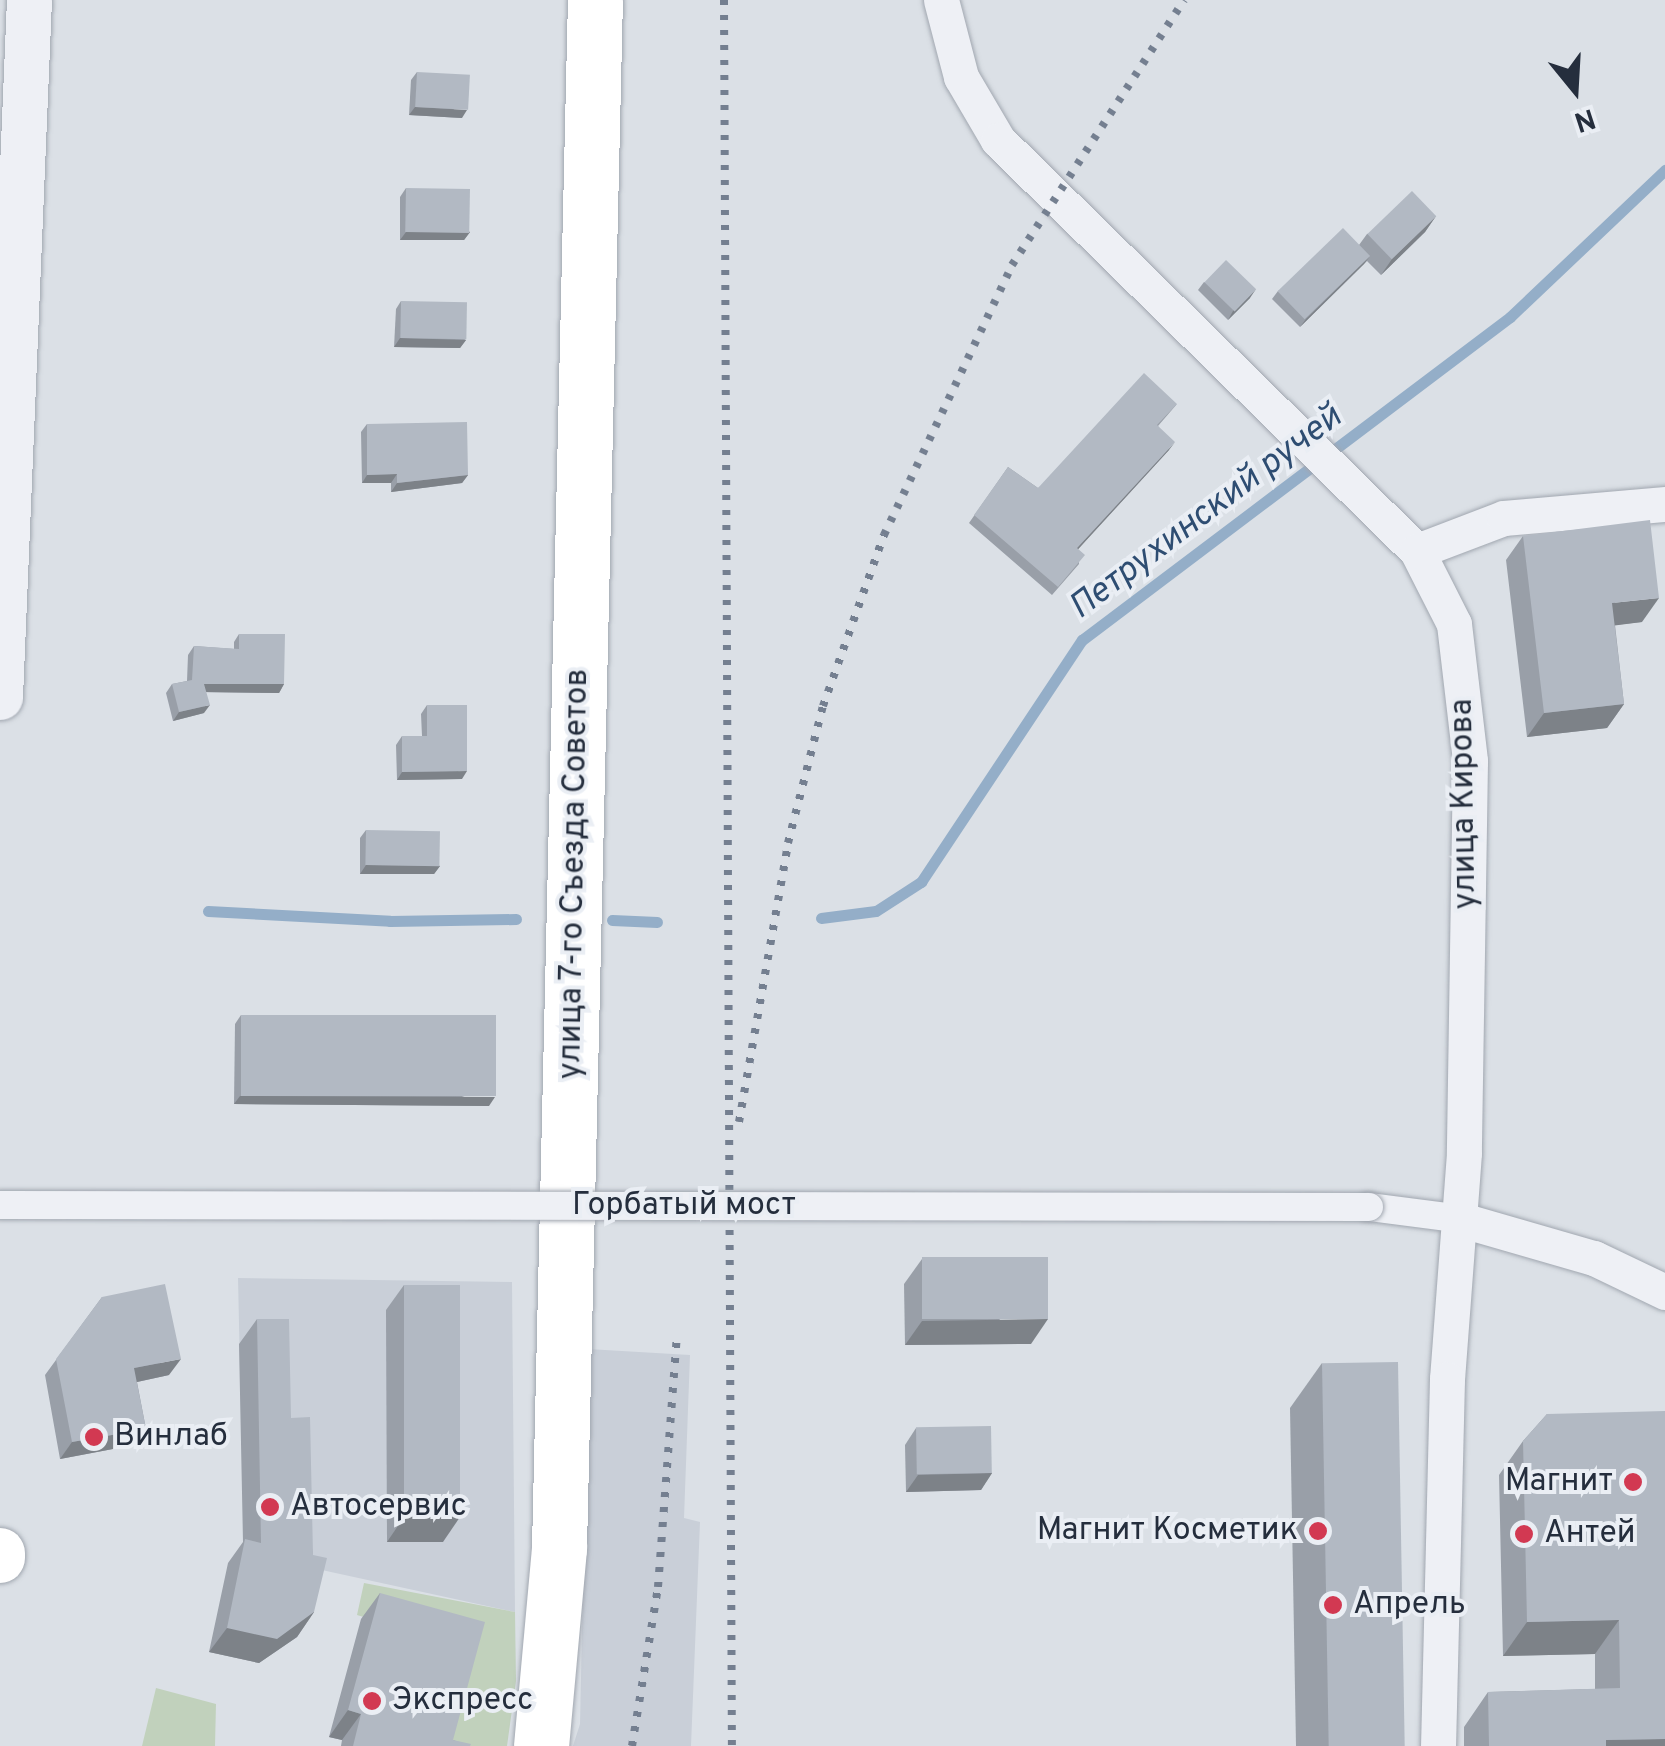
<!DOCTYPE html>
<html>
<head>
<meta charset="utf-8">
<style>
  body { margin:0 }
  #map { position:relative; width:1665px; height:1746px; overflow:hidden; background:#dbe0e6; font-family:Overpass,sans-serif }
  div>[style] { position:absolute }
  .built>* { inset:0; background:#c9cfd8 }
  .green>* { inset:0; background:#c1d1bc }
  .stream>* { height:11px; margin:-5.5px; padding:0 5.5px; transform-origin:5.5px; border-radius:5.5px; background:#94aec8 }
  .roads { filter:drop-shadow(0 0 2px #a1a7b0) drop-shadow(0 0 2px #a1a7b0) }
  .pedestrian>* { height:28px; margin:-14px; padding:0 14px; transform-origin:14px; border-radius:14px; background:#eef0f5 }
  .minor>* { height:35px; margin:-17.5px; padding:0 17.5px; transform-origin:17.5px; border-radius:17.5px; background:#eef0f5 }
  .tertiary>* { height:45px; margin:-22.5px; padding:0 22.5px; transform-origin:22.5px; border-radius:22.5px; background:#eef0f5 }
  .secondary>* { height:50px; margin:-25px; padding:0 25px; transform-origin:25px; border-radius:25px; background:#fff }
  .primary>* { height:55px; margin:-27.5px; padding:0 27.5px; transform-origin:27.5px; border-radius:27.5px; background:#fff }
  .rail>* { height:8px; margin-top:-4px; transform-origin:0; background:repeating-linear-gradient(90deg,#747f90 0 5px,transparent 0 15px) }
  .bridges { filter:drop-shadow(0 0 2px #a1a7b0) drop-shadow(0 0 2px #a1a7b0) }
  .pedestrian-bridge>* { height:28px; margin:-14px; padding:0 14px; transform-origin:14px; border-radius:14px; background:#eef0f5 }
  .wall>* { inset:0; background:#999fa8 }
  .shaded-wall>* { inset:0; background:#7d8288 }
  .building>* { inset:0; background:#b2b9c3; transform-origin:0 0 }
  .dots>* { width:28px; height:28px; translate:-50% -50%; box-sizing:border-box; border:5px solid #eaeef4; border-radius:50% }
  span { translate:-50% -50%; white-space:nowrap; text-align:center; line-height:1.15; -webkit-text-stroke:8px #eaeef4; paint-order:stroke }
  .street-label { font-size:32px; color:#252e3d }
  .poi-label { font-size:32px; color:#252e3d }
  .left { translate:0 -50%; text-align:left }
  .right { translate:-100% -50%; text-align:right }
  .water-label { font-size:35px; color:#2e4d72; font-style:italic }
  .north { position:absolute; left:1525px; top:40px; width:100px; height:100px; -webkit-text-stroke:8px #eaeef4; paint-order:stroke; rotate:162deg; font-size:28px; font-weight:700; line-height:40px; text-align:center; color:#252e3d }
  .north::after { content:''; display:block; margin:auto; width:35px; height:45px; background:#252e3d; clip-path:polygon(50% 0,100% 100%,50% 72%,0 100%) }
</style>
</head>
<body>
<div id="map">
  <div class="built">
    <div style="clip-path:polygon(238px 1278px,512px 1282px,515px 1612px,244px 1553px)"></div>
    <div style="clip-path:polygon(588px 1349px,690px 1355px,684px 1518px,700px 1522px,691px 1746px,573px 1746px,580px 1724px)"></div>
  </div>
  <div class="green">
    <div style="clip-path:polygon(364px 1583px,515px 1612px,516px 1681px,507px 1746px,440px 1746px,466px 1648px,357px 1615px)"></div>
    <div style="clip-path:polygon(156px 1688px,216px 1704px,215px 1746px,142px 1746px)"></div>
  </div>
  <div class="stream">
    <div style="left:208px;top:911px;width:182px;rotate:3.1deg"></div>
    <div style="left:390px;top:921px;width:126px;rotate:-0.9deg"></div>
    <div style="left:821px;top:918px;width:55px;rotate:-7.3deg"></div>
    <div style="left:876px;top:911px;width:54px;rotate:-32.8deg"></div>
    <div style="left:921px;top:882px;width:291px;rotate:-56.4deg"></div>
    <div style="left:1082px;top:640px;width:536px;rotate:-37.04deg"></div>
    <div style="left:1510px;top:317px;width:214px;rotate:-43.5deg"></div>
    <div style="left:612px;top:920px;width:45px;rotate:2.5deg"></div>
  </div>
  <div class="roads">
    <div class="pedestrian">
      <div style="left:1369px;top:1207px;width:87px;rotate:7.3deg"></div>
    </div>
    <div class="minor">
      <div style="left:941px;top:0;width:80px;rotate:75.4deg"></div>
      <div style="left:961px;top:77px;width:73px;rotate:59.6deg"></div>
      <div style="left:998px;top:140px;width:587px;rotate:44.45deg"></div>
      <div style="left:1417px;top:551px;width:82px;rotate:63.1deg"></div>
      <div style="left:1454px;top:624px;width:138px;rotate:83.3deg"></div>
      <div style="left:1470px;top:761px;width:392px;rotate:90.9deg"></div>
      <div style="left:1464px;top:1153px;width:227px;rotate:94.3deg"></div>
      <div style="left:1447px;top:1379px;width:367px;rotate:91.4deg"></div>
      <div style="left:1417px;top:551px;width:93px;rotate:-20.8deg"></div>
      <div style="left:1504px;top:518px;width:162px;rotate:-5deg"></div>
      <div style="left:1455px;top:1218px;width:145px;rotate:16.1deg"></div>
      <div style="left:1594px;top:1258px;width:79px;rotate:25.6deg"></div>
    </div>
    <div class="tertiary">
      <div style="left:0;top:697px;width:698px;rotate:-87.62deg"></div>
    </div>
    <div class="secondary">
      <div style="left:0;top:1553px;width:5px;rotate:90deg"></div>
    </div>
    <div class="primary">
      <div style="left:541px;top:1746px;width:199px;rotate:-84.8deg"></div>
      <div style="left:559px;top:1548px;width:1548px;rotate:-88.67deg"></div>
    </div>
  </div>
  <div class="rail">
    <div style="left:724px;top:0;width:1746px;rotate:89.74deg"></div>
    <div style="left:739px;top:1122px;width:283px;rotate:-80deg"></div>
    <div style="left:788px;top:843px;width:141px;rotate:-75.7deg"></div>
    <div style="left:823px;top:706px;width:182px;rotate:-70.4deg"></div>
    <div style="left:884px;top:535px;width:299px;rotate:-64.6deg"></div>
    <div style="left:1012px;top:265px;width:316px;rotate:-57deg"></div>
    <div style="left:632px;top:1746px;width:161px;rotate:-80.7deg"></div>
    <div style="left:658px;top:1587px;width:253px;rotate:-85.7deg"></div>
  </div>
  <div class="bridges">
    <div class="pedestrian-bridge">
      <div style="left:0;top:1205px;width:1369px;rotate:0.08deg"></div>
    </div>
  </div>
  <div class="wall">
    <div style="clip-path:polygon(417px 72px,462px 118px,409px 115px,411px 80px)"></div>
    <div style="clip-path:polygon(406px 188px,470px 232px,464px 240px,400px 240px,400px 197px)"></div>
    <div style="clip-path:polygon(1436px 216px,1425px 232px,1381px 275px,1367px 261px,1300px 327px,1272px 299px,1278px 291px,1359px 245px,1367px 234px)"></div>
    <div style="clip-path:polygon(1204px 282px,1250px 298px,1228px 320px,1198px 290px)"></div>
    <div style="clip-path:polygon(401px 301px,466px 340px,460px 348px,394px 347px,396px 309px)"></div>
    <div style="clip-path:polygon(1177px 404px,1158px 426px,1169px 450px,1078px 549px,1079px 564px,1052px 595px,969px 523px,1008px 467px,1038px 488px)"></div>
    <div style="clip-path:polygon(367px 424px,468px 475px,462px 483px,391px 492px,391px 483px,362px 483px,361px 432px)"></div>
    <div style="clip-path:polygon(1523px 536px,1642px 622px,1615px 625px,1624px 704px,1607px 728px,1527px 737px,1506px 560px)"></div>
    <div style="clip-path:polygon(239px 634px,284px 684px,279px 693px,206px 692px,204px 713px,173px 721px,166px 693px,172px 684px,187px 681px,188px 655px,194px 646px,234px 649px,234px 642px)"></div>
    <div style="clip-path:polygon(427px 705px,462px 779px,397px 780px,396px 745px,402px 736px,422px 736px,421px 714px)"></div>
    <div style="clip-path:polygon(366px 830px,440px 866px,434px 874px,360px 874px,360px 838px)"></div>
    <div style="clip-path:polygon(241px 1015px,489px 1106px,234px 1104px,235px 1024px)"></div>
    <div style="clip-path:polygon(922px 1259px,1031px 1344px,905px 1345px,904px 1284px)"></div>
    <div style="clip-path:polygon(404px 1285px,443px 1542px,387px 1542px,386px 1310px)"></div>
    <div style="clip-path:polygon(102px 1297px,169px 1375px,137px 1382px,146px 1429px,134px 1445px,60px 1459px,45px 1375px)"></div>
    <div style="clip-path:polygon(257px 1319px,291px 1418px,313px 1555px,314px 1612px,297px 1637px,259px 1663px,209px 1652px,228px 1563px,243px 1542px,239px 1344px)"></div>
    <div style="clip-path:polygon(1322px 1363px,1404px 1746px,1296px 1746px,1290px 1408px)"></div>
    <div style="clip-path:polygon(1547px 1414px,1665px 1746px,1464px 1746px,1464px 1727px,1488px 1692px,1595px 1689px,1595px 1654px,1503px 1656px,1499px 1475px,1523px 1441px)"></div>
    <div style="clip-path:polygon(916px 1428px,992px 1473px,981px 1490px,906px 1492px,905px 1445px)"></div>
    <div style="clip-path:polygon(380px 1593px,453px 1740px,470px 1746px,341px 1746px,342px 1740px,329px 1737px,361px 1619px)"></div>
  </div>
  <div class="shaded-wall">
    <div style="clip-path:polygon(415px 107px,467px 110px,462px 118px,409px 115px)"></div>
    <div style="clip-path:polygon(1436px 216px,1425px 232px,1381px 275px,1392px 259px)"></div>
    <div style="clip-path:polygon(406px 232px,470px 232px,464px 240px,400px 240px)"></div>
    <div style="clip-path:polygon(1370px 256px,1364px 264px,1300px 327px,1306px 319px)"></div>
    <div style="clip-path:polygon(1256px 289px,1250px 298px,1228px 320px,1233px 311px)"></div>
    <div style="clip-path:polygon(400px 338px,466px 340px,460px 348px,394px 347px)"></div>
    <div style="clip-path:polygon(1175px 442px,1169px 450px,1071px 557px,1077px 548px)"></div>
    <div style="clip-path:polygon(397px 474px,391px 483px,362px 483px,367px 475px)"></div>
    <div style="clip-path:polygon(468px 475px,462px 483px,391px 492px,397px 483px)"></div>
    <div style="clip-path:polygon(1659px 598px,1642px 622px,1595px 628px,1612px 603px)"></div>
    <div style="clip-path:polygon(204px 684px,284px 684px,279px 693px,198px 692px)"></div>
    <div style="clip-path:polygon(1624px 704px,1607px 728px,1527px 737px,1544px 713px)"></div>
    <div style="clip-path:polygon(210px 705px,204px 713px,173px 721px,179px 712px)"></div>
    <div style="clip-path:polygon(467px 771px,462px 779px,397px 780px,402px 772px)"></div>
    <div style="clip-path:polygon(366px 865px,440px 866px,434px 874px,360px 874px)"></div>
    <div style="clip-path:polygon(240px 1096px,495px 1097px,489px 1106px,234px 1104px)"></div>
    <div style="clip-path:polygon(1048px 1319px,1031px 1344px,905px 1345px,922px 1321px)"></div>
    <div style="clip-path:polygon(181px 1359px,169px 1375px,123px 1385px,134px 1368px)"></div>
    <div style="clip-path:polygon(146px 1429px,134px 1445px,60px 1459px,72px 1442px)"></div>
    <div style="clip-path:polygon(992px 1473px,981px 1490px,906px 1492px,918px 1475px)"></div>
    <div style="clip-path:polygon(404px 1517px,460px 1517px,443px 1542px,387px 1542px)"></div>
    <div style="clip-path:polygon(314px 1612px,297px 1637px,259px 1663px,209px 1652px,227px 1628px)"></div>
    <div style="clip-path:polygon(1619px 1620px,1595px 1654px,1503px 1656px,1527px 1622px)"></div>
    <div style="clip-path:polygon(348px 1710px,361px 1714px,342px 1740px,329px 1737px)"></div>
    <div style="clip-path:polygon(1665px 1739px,1665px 1746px,1602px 1746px,1606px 1740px)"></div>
  </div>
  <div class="building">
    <div style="left:417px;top:72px;width:53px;height:35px;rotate:3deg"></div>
    <div style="left:406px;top:188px;width:64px;height:44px;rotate:1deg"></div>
    <div style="left:1412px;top:191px;width:35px;height:62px;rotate:46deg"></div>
    <div style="left:1343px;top:228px;width:39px;height:91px;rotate:46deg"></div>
    <div style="left:1226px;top:260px;width:42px;height:31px;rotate:44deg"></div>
    <div style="left:401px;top:301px;width:66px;height:37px;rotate:1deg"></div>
    <div style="clip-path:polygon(1144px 373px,1177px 404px,1157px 425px,1175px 442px,1077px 548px,1085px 555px,1058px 587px,974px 515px,1008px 467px,1038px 488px)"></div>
    <div style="clip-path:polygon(467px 422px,468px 475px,397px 483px,397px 474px,367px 475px,367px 424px)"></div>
    <div style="clip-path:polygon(1650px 520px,1659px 598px,1612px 603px,1624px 704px,1544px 713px,1523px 536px)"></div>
    <div style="clip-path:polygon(239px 634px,285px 634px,284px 684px,204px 684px,210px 705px,179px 712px,172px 684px,192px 680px,194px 646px,239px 649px)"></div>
    <div style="clip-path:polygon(427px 705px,467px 705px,467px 771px,402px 772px,402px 736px,427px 736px)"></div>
    <div style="left:366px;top:830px;width:74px;height:35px;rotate:1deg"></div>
    <div style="left:241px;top:1015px;width:255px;height:81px"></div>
    <div style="left:1048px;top:1257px;width:62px;height:126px;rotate:90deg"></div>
    <div style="clip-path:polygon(165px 1284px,181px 1359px,134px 1368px,146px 1429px,72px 1442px,56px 1359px,102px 1297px)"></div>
    <div style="left:404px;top:1285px;width:56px;height:232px"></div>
    <div style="clip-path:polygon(257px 1319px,289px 1319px,291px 1418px,310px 1417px,313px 1555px,327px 1558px,314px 1612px,277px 1639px,227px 1628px,245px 1539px,261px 1543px)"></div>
    <div style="left:1398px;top:1362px;width:384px;height:76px;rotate:89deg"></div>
    <div style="clip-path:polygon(1665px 1411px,1665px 1739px,1606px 1740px,1606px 1746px,1489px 1746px,1488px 1692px,1620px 1688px,1619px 1620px,1527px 1622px,1523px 1441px,1547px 1414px)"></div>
    <div style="left:991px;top:1426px;width:47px;height:75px;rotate:89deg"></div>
    <div style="clip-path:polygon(380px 1593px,485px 1622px,453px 1740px,471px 1744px,470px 1746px,353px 1746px,361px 1714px,348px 1710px)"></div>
  </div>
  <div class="dots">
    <div style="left:94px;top:1437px;background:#d23952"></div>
    <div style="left:1633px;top:1482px;background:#d23952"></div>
    <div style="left:270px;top:1507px;background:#d23952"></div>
    <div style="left:1318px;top:1531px;background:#d23952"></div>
    <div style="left:1524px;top:1534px;background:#d23952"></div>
    <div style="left:1333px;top:1605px;background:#d23952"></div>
    <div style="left:372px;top:1701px;background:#d23952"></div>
  </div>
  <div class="street-label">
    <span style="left:1465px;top:804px;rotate:-91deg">улица Кирова</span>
    <span style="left:575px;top:874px;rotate:-89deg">улица 7-го Съезда Советов</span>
    <span style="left:684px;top:1206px">Горбатый мост</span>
  </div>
  <div class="poi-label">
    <span class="left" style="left:114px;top:1437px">Винлаб</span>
    <span class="right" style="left:1613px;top:1482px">Магнит</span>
    <span class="left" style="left:290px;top:1507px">Автоcервис</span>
    <span class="right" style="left:1298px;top:1531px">Магнит Косметик</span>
    <span class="left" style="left:1544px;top:1534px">Антей</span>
    <span class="left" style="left:1353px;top:1605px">Апрель</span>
    <span class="left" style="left:392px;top:1701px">Экспресс</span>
  </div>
  <div class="water-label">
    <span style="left:1206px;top:513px;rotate:-37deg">Петрухинский ручей</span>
  </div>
  <div class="north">N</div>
</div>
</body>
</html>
